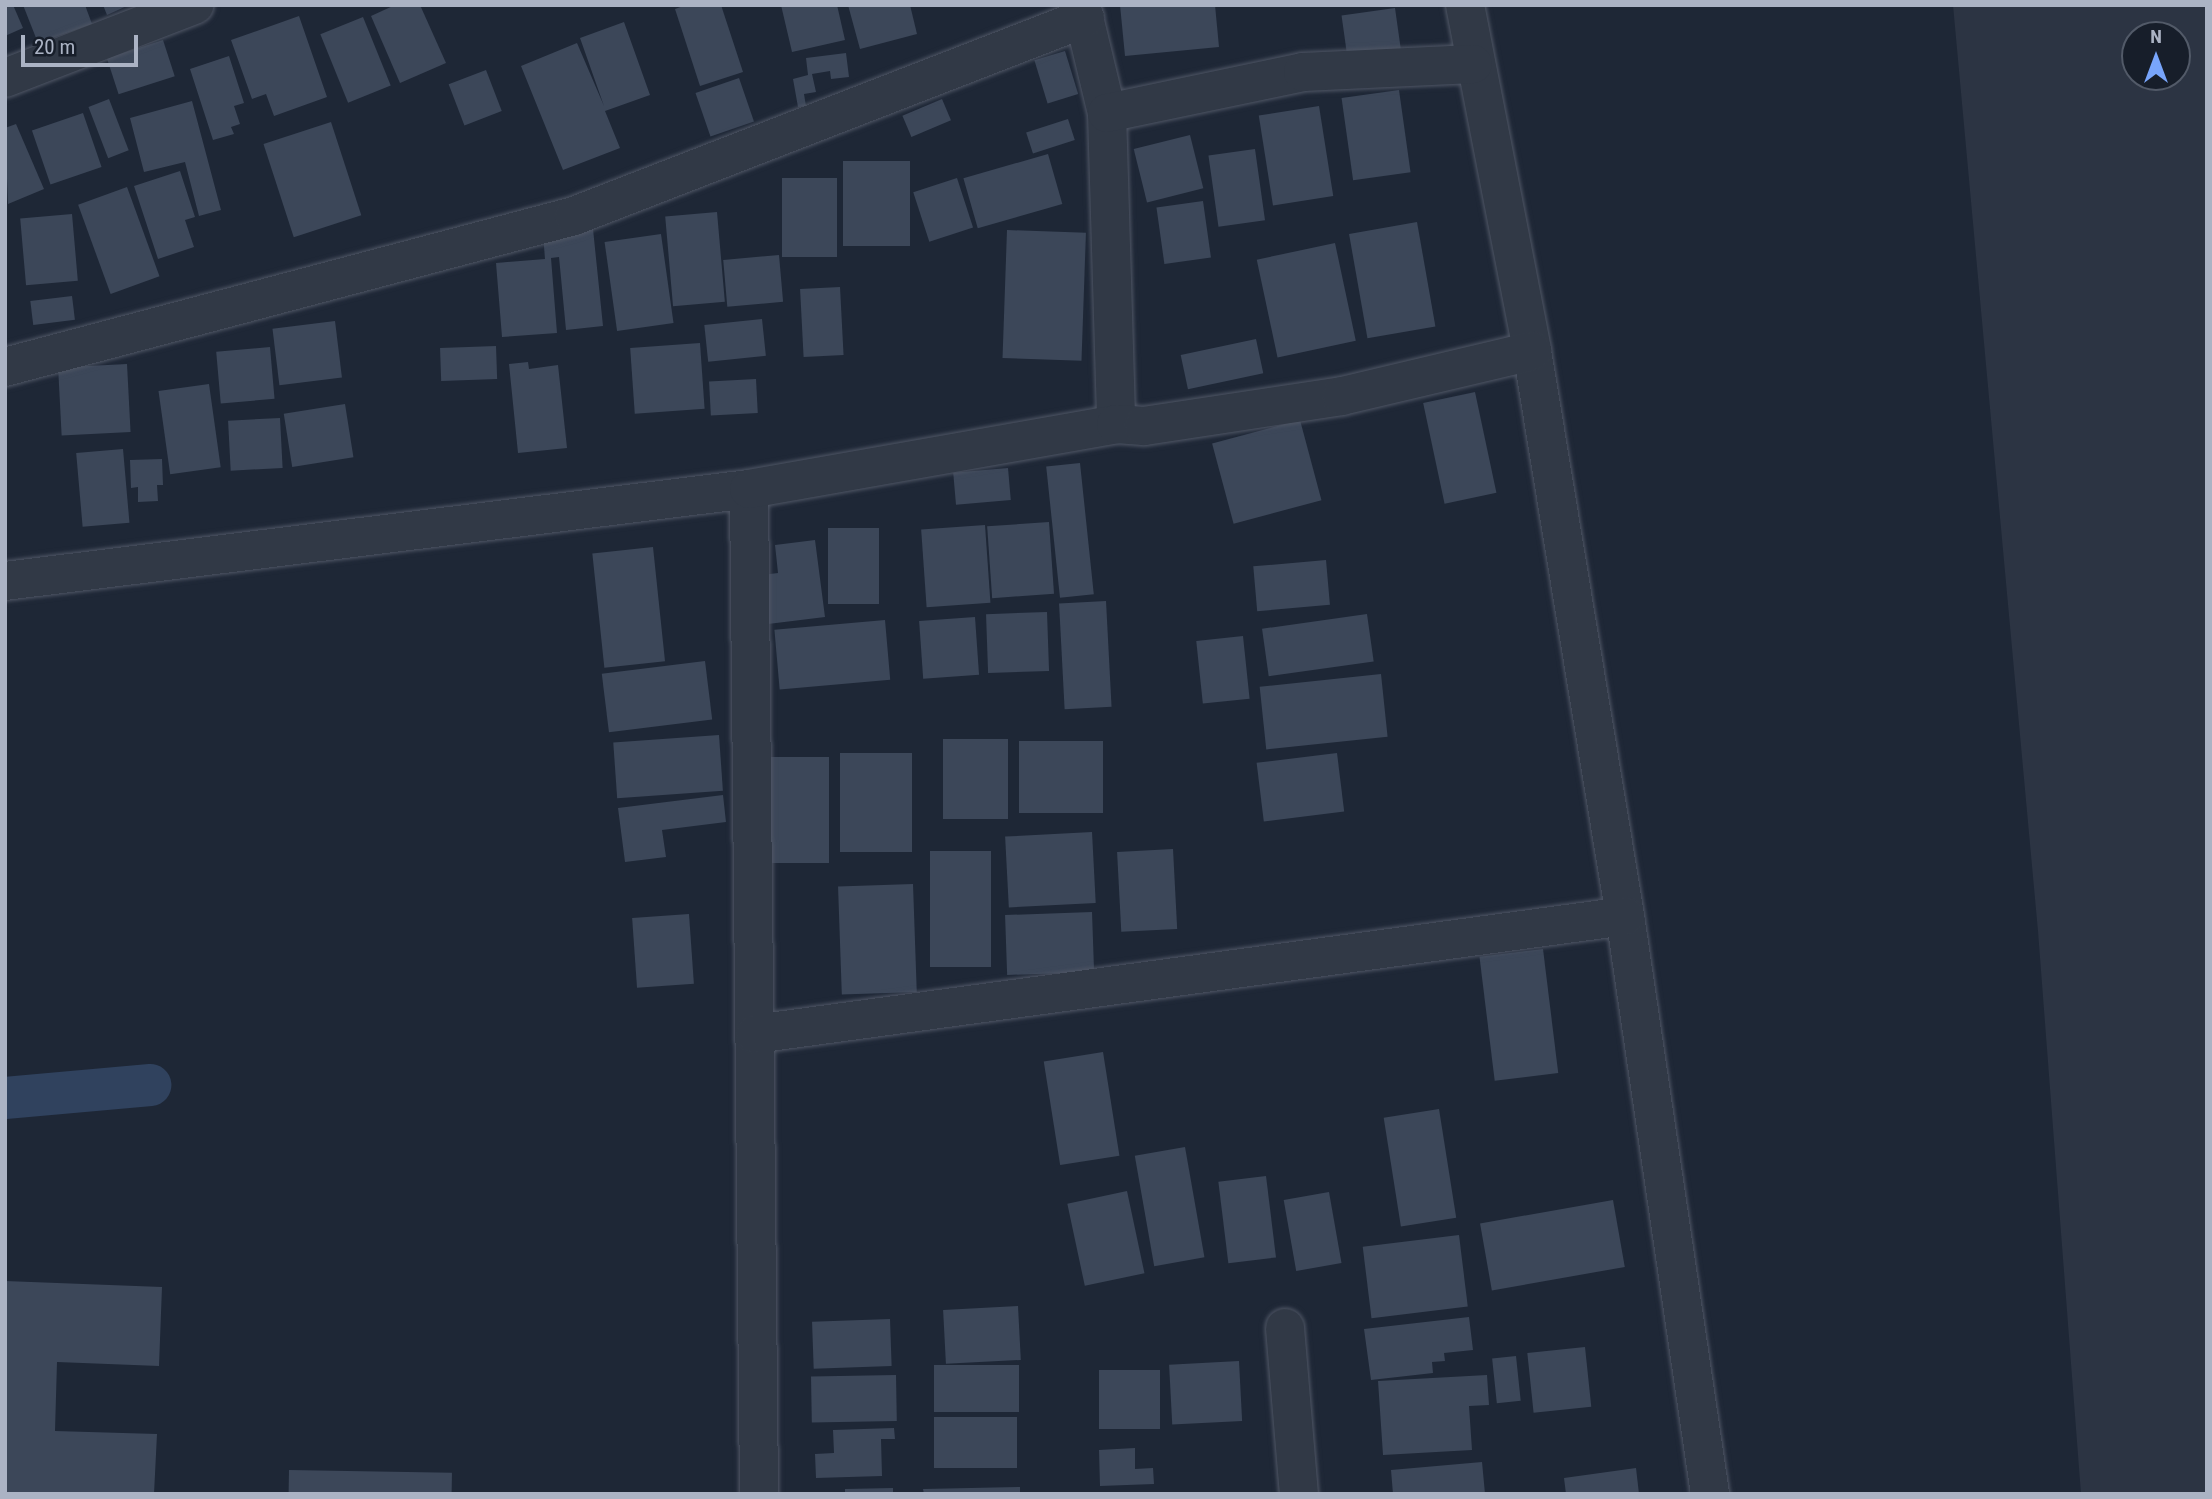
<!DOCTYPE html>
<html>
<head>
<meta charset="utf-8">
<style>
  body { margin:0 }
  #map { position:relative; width:2212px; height:1499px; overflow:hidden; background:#1e2736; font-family:"Roboto Condensed",sans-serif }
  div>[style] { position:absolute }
  .airport>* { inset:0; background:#2c3443 }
  .canal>* { height:42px; margin:-21px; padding:0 21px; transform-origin:21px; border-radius:21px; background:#30425e }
  .building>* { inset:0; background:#3c4759; transform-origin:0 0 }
  .roads { filter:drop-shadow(0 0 2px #4f5665) drop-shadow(0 0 2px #4f5665) }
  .minor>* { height:38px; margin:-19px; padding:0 19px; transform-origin:19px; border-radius:19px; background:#313946 }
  span { translate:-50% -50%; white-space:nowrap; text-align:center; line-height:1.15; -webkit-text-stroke:5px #171e2a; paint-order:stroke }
  .frame { position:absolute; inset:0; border:7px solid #abb3c4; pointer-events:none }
  .north { position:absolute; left:2121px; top:21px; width:70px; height:70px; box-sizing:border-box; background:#171e2a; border:2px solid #525a68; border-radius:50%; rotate:0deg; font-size:19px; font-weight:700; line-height:28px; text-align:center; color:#abb3c4 }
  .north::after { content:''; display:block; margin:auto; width:24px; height:32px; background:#78a5fb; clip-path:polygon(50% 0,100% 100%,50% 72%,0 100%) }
  .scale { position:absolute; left:21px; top:35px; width:117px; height:32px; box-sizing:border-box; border:4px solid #abb3c4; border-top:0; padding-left:9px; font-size:21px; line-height:24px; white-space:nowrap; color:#abb3c4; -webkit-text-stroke:5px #171e2a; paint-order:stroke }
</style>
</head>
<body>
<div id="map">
  <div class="airport">
    <div style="clip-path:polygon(evenodd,1953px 5px,2207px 5px,2207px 1494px,2081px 1494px,2038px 931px,1953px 5px,2135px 35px,2177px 35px,2177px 77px,2135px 77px,2135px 35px)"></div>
  </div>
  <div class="canal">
    <div style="left:5px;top:1098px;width:146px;rotate:-5.1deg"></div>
  </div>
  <div class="building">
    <div style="clip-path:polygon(5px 5px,13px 5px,23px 28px,5px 36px)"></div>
    <div style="clip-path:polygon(23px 5px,85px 5px,92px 24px,38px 43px)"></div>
    <div style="clip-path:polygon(103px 5px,129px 5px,107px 15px)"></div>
    <div style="clip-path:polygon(395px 5px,420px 5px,446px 63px,400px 83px,371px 16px)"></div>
    <div style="clip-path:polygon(686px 5px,721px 5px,743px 72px,700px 86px,675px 9px)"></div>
    <div style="clip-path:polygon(781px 5px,837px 5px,845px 40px,792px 52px)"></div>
    <div style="clip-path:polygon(848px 5px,910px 5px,917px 34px,860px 49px)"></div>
    <div style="clip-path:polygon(1120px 5px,1215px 5px,1219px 47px,1125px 56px)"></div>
    <div style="left:1395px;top:8px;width:43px;height:54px;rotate:82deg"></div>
    <div style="clip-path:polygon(299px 16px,327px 97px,274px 116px,266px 94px,252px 99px,231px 40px)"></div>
    <div style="left:363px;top:17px;width:74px;height:46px;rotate:68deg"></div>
    <div style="clip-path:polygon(624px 22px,650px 95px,605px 111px,620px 148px,563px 170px,521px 66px,577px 43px,604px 106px,580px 38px)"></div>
    <div style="left:163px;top:40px;width:38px;height:59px;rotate:72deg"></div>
    <div style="left:1065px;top:51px;width:45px;height:32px;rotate:73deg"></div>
    <div style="clip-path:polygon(846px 53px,849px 77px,831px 79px,830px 71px,812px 74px,816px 92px,804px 94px,806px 106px,798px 107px,793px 79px,808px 75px,806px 58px)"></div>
    <div style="clip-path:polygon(229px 56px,244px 103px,234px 106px,240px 124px,231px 127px,234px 134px,213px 140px,190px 69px)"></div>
    <div style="left:486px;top:70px;width:44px;height:40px;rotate:69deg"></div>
    <div style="left:739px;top:78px;width:46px;height:46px;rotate:71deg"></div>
    <div style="left:1399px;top:90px;width:83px;height:58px;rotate:82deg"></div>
    <div style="left:109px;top:99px;width:55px;height:22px;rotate:69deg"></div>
    <div style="left:942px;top:99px;width:23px;height:43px;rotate:67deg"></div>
    <div style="clip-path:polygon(192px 101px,221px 210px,199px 216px,185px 162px,144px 172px,130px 118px)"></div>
    <div style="left:1319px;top:106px;width:91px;height:61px;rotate:81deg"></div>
    <div style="left:83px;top:113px;width:57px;height:54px;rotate:71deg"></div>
    <div style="left:1068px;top:119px;width:22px;height:44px;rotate:72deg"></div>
    <div style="left:331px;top:122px;width:98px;height:71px;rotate:72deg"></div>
    <div style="clip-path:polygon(16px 124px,44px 189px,8px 204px,5px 128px)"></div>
    <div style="left:1190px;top:135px;width:55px;height:58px;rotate:76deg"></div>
    <div style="left:1255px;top:149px;width:72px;height:47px;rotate:82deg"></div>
    <div style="left:1048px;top:154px;width:52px;height:88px;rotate:74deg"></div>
    <div style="left:843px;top:161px;width:67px;height:85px"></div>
    <div style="clip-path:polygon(180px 171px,195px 217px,185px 220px,194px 247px,158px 259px,134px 186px)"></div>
    <div style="left:782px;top:178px;width:55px;height:79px"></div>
    <div style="left:957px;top:178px;width:52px;height:46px;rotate:72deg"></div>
    <div style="left:127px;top:187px;width:95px;height:52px;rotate:70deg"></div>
    <div style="left:1203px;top:201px;width:57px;height:47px;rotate:82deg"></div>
    <div style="left:717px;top:212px;width:90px;height:52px;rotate:85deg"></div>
    <div style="left:72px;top:214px;width:67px;height:52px;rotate:85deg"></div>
    <div style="left:1417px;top:222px;width:106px;height:69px;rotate:80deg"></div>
    <div style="clip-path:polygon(593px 229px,603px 326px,566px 330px,559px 257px,551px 258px,557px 333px,502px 337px,496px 263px,545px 259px,543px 234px)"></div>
    <div style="left:1007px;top:230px;width:79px;height:128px;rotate:2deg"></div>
    <div style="left:661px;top:234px;width:90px;height:57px;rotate:82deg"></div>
    <div style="left:1335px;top:243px;width:100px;height:80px;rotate:78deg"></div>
    <div style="left:779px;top:255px;width:47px;height:56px;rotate:85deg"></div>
    <div style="left:840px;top:287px;width:68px;height:40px;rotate:87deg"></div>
    <div style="left:72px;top:296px;width:24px;height:42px;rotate:83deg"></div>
    <div style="left:762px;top:319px;width:37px;height:58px;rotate:84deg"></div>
    <div style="left:335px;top:321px;width:57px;height:63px;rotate:83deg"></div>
    <div style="left:1256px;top:339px;width:35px;height:77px;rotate:78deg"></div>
    <div style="left:700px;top:343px;width:66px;height:70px;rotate:86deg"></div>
    <div style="left:496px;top:346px;width:33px;height:56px;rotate:88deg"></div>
    <div style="left:270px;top:347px;width:52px;height:54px;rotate:85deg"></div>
    <div style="clip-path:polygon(528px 362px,529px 369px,558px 365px,567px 448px,518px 453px,509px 364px)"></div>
    <div style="left:127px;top:364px;width:68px;height:69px;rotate:87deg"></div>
    <div style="left:756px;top:379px;width:34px;height:47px;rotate:87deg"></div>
    <div style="left:209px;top:384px;width:84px;height:51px;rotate:82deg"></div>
    <div style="left:1475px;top:392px;width:103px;height:53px;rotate:78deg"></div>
    <div style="left:345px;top:404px;width:54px;height:62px;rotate:81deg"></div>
    <div style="left:280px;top:418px;width:50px;height:52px;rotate:87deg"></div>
    <div style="left:1300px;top:420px;width:83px;height:91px;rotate:75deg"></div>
    <div style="left:123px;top:449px;width:74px;height:47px;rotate:85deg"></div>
    <div style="clip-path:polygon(162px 459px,163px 485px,157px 485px,158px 501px,138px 502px,138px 487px,131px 488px,130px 460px)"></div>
    <div style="left:1080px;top:463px;width:132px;height:34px;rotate:84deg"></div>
    <div style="left:1008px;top:468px;width:32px;height:55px;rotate:85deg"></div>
    <div style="left:1049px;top:522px;width:72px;height:62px;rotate:86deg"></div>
    <div style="left:985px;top:525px;width:78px;height:64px;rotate:86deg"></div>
    <div style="left:828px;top:528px;width:51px;height:76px"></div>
    <div style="clip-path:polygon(815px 540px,825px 617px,768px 624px,762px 575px,778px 573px,775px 545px)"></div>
    <div style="left:653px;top:547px;width:115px;height:61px;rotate:84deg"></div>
    <div style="left:1326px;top:560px;width:45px;height:73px;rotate:85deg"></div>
    <div style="left:1106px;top:601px;width:106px;height:47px;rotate:87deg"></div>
    <div style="left:1047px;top:612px;width:59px;height:61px;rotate:88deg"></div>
    <div style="left:1367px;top:614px;width:48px;height:106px;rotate:82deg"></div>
    <div style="left:975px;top:617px;width:58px;height:56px;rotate:86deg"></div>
    <div style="left:885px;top:620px;width:60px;height:111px;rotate:85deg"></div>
    <div style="left:1243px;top:636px;width:63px;height:47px;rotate:84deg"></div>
    <div style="left:705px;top:661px;width:59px;height:104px;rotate:83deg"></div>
    <div style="left:1381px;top:674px;width:63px;height:122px;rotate:84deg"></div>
    <div style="left:719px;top:735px;width:56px;height:106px;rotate:86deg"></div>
    <div style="left:943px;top:739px;width:65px;height:80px"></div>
    <div style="left:1019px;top:741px;width:84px;height:72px"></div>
    <div style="left:840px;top:753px;width:72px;height:99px"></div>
    <div style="left:1337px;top:753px;width:59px;height:81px;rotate:83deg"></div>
    <div style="left:765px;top:757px;width:64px;height:106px"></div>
    <div style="clip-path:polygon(723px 795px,726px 822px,662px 830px,666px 857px,625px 862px,618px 808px)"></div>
    <div style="left:1092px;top:832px;width:71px;height:87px;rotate:87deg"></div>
    <div style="left:1173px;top:849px;width:80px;height:56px;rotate:87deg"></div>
    <div style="left:930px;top:851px;width:61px;height:116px"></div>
    <div style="left:913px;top:884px;width:108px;height:75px;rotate:88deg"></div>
    <div style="left:1092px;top:912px;width:60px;height:87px;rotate:88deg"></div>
    <div style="left:689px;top:914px;width:70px;height:57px;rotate:86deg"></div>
    <div style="left:1543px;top:949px;width:125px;height:64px;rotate:83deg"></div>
    <div style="left:1103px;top:1052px;width:105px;height:60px;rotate:81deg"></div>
    <div style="left:1439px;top:1109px;width:110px;height:56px;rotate:81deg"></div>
    <div style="left:1185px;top:1147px;width:112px;height:51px;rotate:80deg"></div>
    <div style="left:1266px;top:1176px;width:82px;height:48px;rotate:83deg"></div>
    <div style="left:1127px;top:1191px;width:84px;height:61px;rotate:78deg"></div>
    <div style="left:1329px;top:1192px;width:72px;height:46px;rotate:80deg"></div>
    <div style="left:1613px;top:1200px;width:68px;height:135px;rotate:80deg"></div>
    <div style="left:1459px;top:1235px;width:72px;height:97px;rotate:83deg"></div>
    <div style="clip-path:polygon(5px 1281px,162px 1287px,159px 1366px,57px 1362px,55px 1431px,157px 1434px,154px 1494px,5px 1494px)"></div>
    <div style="left:1018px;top:1306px;width:54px;height:75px;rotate:87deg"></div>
    <div style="clip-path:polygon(1469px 1317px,1473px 1350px,1444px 1353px,1445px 1361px,1432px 1362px,1433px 1373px,1371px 1380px,1364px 1329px)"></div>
    <div style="left:890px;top:1319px;width:47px;height:78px;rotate:88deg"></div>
    <div style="left:1585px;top:1347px;width:60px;height:58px;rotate:84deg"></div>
    <div style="left:1516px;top:1356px;width:45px;height:24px;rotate:84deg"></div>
    <div style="left:1239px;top:1361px;width:60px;height:70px;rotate:87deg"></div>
    <div style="left:934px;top:1365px;width:85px;height:47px"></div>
    <div style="left:1160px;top:1370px;width:59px;height:61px;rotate:90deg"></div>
    <div style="left:896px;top:1375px;width:46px;height:85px;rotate:89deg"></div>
    <div style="clip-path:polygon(1487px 1375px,1489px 1405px,1469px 1406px,1472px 1450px,1383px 1455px,1378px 1381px)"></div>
    <div style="left:1017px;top:1417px;width:51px;height:83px;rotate:90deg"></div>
    <div style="clip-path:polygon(894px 1428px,895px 1439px,881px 1439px,882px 1476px,816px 1478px,815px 1454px,834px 1453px,833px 1430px)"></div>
    <div style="clip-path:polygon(1135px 1448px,1135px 1469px,1153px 1468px,1154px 1484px,1100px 1486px,1099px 1450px)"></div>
    <div style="clip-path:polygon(1482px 1462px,1485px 1494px,1393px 1494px,1391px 1470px)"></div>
    <div style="clip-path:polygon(1636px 1468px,1639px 1494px,1566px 1494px,1564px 1478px)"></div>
    <div style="left:289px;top:1470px;width:163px;height:24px;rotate:1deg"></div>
    <div style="clip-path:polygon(1020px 1487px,1020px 1494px,924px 1494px,923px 1489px)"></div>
    <div style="clip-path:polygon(893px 1488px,893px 1494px,845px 1494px,845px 1489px)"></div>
  </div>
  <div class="roads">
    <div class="minor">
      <div style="left:1081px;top:5px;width:111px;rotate:76.5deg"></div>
      <div style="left:1107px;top:113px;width:311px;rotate:88.3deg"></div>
      <div style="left:1465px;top:5px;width:352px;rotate:79deg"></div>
      <div style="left:1532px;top:351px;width:573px;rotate:80.65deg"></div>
      <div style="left:1625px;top:916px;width:584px;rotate:81.63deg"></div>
      <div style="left:5px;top:78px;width:203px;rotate:-21.1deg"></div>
      <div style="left:1107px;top:113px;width:200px;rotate:-11.8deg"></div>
      <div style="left:1303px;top:72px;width:170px;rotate:-2.7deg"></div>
      <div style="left:5px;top:367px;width:589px;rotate:-14.86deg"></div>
      <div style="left:574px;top:216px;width:548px;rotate:-21.18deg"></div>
      <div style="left:749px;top:489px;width:1005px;rotate:89.43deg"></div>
      <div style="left:5px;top:581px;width:750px;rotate:-7.05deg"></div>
      <div style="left:749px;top:489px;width:373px;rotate:-10deg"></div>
      <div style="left:1116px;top:424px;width:28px;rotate:4deg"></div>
      <div style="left:1144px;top:426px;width:200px;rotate:-8.6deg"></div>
      <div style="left:1342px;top:396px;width:195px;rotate:-13.3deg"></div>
      <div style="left:755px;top:1034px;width:878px;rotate:-7.72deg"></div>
      <div style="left:1285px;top:1328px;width:167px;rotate:85.2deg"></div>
    </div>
  </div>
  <div class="frame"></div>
  <div class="north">N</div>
  <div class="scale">20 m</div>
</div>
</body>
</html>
